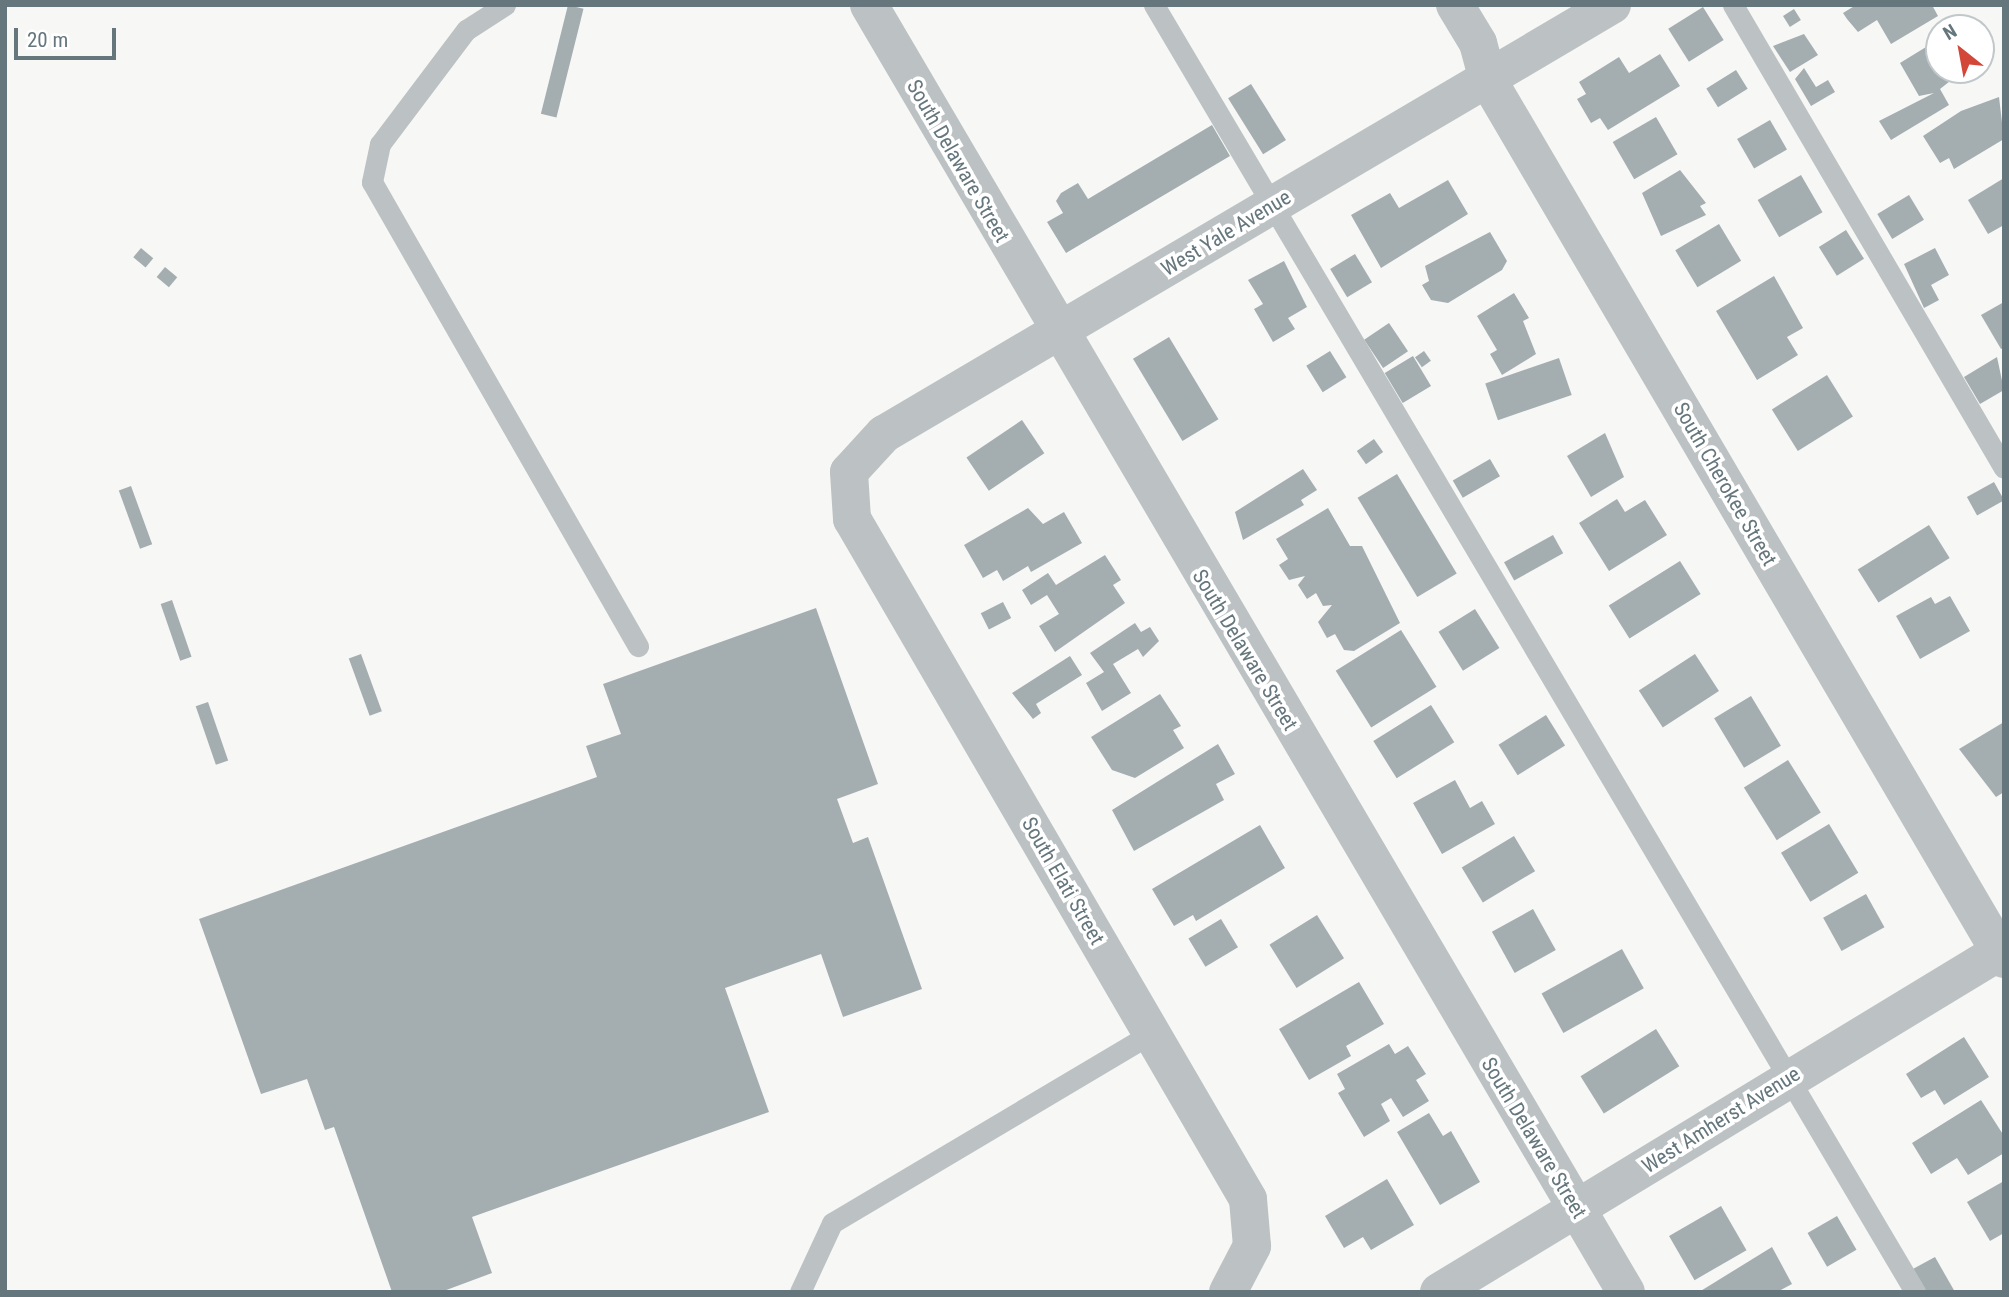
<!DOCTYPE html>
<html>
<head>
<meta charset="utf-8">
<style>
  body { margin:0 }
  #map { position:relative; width:2009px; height:1297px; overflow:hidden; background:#f7f7f5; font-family:"Roboto Condensed",sans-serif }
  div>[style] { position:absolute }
  .building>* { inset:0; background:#a4aeb1; transform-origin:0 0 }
  .lane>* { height:21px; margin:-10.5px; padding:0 10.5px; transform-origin:10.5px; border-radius:10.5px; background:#bcc2c4 }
  .street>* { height:38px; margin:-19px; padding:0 19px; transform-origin:19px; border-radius:19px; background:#bcc2c4 }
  span { translate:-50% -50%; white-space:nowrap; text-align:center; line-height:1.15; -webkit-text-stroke:7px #fff; paint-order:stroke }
  .street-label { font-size:21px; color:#65767d }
  .frame { position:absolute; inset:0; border:7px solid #65767d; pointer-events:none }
  .north { position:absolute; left:1925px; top:14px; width:70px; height:70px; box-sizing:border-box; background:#fff; border:2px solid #c1c8cb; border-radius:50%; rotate:329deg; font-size:19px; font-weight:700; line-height:28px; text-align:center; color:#65767d }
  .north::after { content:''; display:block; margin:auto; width:24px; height:32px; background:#d34739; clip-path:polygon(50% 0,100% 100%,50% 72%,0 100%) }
  .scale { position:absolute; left:14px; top:28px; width:102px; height:32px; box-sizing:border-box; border:4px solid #65767d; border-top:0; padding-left:9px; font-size:21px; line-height:24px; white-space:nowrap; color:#65767d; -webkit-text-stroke:5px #fff; paint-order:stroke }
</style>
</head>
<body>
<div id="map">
  <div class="building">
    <div style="left:568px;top:5px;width:16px;height:112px;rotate:14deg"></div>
    <div style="clip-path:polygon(1856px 5px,1932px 5px,1938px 16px,1891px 44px,1877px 20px,1858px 32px,1847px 19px,1843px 13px)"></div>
    <div style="left:1703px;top:7px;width:39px;height:41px;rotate:58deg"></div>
    <div style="left:1794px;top:9px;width:13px;height:13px;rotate:58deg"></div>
    <div style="clip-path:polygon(1804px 34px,1818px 55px,1790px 72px,1773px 46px)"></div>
    <div style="clip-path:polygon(1939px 39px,1939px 70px,1964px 70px,1940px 89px,1949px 105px,1891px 140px,1879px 121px,1934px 93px,1919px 96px,1900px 63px)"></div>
    <div style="clip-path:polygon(1660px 54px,1680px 86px,1608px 130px,1600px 118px,1591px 123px,1577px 99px,1586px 94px,1579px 82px,1619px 57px,1629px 73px)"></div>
    <div style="clip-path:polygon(1804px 68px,1816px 87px,1828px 80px,1835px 92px,1811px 106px,1795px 79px)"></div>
    <div style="left:1736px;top:70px;width:22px;height:35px;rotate:58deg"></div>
    <div style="left:1251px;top:84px;width:66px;height:27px;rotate:58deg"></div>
    <div style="clip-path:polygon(1999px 97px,2004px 139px,1954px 169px,1949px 158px,1940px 163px,1923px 136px,1961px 111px)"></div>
    <div style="left:1656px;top:117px;width:43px;height:50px;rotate:60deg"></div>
    <div style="left:1770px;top:120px;width:34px;height:38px;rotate:60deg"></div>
    <div style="clip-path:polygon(1212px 125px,1230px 156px,1066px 253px,1047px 222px,1063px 213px,1056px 201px,1061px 193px,1078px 183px,1088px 199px)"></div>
    <div style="clip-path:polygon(1680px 170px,1706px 203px,1700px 206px,1706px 215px,1661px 236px,1642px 193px)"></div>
    <div style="left:1801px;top:175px;width:43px;height:50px;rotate:60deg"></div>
    <div style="clip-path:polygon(2004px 178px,2004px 225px,1988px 234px,1968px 200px)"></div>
    <div style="clip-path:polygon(1448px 180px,1468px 214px,1381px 268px,1351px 215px,1390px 193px,1399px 208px)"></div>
    <div style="left:1909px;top:195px;width:29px;height:37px;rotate:59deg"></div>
    <div style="left:1719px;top:224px;width:43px;height:51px;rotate:59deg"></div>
    <div style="left:1846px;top:230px;width:34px;height:32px;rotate:58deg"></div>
    <div style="clip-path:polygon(1490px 232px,1507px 261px,1502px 270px,1448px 303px,1431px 300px,1422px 285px,1429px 281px,1425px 266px)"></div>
    <div style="left:141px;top:248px;width:16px;height:12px;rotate:40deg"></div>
    <div style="clip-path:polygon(1935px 248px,1949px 275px,1931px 285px,1939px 300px,1924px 308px,1904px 264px)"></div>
    <div style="left:1355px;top:254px;width:33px;height:29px;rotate:59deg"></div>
    <div style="clip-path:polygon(1284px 261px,1307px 307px,1288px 318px,1295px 329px,1273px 342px,1254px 309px,1263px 304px,1248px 280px)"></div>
    <div style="left:165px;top:267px;width:16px;height:13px;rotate:40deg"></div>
    <div style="clip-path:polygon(1774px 276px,1803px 328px,1787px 337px,1798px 355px,1757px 380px,1716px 311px)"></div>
    <div style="clip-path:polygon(1514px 293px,1529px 318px,1523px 321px,1536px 354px,1502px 375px,1490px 354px,1497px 350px,1477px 316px)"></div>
    <div style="clip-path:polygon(2004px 302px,2004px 348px,2001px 349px,1981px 315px)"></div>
    <div style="left:1389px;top:323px;width:34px;height:30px;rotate:56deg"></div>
    <div style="left:1169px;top:337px;width:96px;height:42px;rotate:59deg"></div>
    <div style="left:1330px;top:351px;width:31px;height:28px;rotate:58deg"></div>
    <div style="left:1424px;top:351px;width:12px;height:11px;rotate:55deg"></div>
    <div style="left:1413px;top:356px;width:35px;height:33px;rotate:59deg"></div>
    <div style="clip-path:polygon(1997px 357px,2004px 390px,1980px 404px,1964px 377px)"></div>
    <div style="left:1559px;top:358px;width:39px;height:78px;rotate:71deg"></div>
    <div style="left:1827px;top:375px;width:49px;height:65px;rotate:58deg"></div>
    <div style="left:1022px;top:420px;width:40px;height:67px;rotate:56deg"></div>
    <div style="clip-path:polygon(1605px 433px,1624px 477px,1591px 497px,1567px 456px)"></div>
    <div style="left:1374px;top:439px;width:16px;height:21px;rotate:55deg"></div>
    <div style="left:1490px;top:459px;width:20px;height:43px;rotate:60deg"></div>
    <div style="clip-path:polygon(1303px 469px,1317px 490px,1301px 500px,1304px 505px,1243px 540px,1235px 512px)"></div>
    <div style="left:1397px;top:474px;width:116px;height:46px;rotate:59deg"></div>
    <div style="left:1994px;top:482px;width:21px;height:31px;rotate:61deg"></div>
    <div style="left:131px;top:486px;width:62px;height:13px;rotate:70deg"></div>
    <div style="clip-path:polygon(1617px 499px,1625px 512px,1645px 500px,1667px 535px,1609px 571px,1579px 523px)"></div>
    <div style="clip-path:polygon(1028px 508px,1043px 524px,1064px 512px,1082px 543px,1031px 572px,1028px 566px,1003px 581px,997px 570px,983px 578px,964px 545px)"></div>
    <div style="clip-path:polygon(1328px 508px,1350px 546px,1362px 546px,1400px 623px,1354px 651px,1344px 650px,1335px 634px,1327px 638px,1318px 622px,1332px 605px,1323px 606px,1316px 593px,1307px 599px,1298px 585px,1305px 576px,1289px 580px,1279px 565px,1288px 559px,1276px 539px)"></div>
    <div style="left:1929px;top:525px;width:39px;height:84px;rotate:58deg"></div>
    <div style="left:1553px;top:535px;width:21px;height:56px;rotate:61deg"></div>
    <div style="clip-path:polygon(1105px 555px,1121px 580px,1113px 585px,1125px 603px,1055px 652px,1039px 626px,1059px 614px,1047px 595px,1031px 605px,1022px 590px,1048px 573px,1056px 585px)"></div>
    <div style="left:1680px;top:561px;width:39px;height:84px;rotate:58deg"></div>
    <div style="clip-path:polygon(1950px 596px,1970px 631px,1920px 659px,1896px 616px,1931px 597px,1935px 604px)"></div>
    <div style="left:172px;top:600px;width:60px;height:12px;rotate:71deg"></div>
    <div style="left:1003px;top:602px;width:18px;height:25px;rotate:63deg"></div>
    <div style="clip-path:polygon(816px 608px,878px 784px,837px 799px,853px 843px,868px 837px,922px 989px,843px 1017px,821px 954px,725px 988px,769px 1112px,472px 1217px,492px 1273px,441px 1292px,392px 1292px,334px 1127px,325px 1130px,307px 1079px,261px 1094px,199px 919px,597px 777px,586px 746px,621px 734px,603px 684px)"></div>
    <div style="left:1475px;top:609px;width:46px;height:43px;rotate:58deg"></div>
    <div style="clip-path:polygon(1135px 623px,1141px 632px,1150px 627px,1159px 641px,1143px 657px,1138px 649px,1113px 664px,1131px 693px,1102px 711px,1086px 683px,1104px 672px,1090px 653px)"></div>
    <div style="left:1401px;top:630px;width:67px;height:77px;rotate:58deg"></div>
    <div style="left:361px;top:654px;width:61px;height:13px;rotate:70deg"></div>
    <div style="left:1695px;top:654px;width:44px;height:67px;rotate:57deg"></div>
    <div style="clip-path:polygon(1070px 656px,1082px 675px,1036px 704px,1041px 713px,1033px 719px,1012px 693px)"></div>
    <div style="clip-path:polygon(1160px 694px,1181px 726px,1173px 730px,1184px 748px,1135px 778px,1112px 770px,1091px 737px)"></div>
    <div style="left:1751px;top:696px;width:58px;height:43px;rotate:59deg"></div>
    <div style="left:208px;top:702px;width:62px;height:13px;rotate:71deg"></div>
    <div style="left:1431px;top:705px;width:44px;height:68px;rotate:58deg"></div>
    <div style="left:1546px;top:715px;width:36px;height:56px;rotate:58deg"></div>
    <div style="clip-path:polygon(2004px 722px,2004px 792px,1996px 797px,1959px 749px)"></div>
    <div style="clip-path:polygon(1218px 744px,1235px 774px,1216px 784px,1224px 800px,1134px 851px,1112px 810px)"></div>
    <div style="left:1788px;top:760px;width:62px;height:52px;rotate:58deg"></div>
    <div style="clip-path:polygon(1455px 780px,1470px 808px,1482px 801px,1495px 824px,1442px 854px,1413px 803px)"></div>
    <div style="left:1829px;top:824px;width:57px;height:56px;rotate:59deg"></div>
    <div style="clip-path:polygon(1260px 825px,1285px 868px,1196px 921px,1193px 915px,1174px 926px,1152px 889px)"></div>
    <div style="left:1514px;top:836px;width:41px;height:61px;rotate:59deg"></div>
    <div style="left:1866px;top:894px;width:38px;height:49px;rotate:61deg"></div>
    <div style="left:1533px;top:909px;width:47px;height:47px;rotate:61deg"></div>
    <div style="left:1317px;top:915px;width:51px;height:56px;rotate:58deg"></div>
    <div style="left:1221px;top:919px;width:33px;height:38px;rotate:59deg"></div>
    <div style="left:1622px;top:949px;width:45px;height:92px;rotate:61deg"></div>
    <div style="clip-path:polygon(1359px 982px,1384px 1024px,1346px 1046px,1351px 1056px,1309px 1080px,1279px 1029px)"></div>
    <div style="left:1656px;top:1029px;width:44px;height:89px;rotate:58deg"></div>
    <div style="clip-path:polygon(1964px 1037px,1989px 1077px,1944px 1105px,1935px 1090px,1921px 1098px,1906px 1074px)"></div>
    <div style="clip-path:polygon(1389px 1044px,1395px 1054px,1408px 1046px,1426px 1074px,1416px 1080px,1429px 1101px,1403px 1117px,1391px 1098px,1381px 1104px,1390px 1121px,1364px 1137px,1338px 1093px,1345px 1089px,1337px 1074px)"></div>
    <div style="clip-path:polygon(1981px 1100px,2004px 1136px,2004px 1153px,1968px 1175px,1957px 1158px,1931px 1174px,1912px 1143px)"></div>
    <div style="clip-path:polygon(1429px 1113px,1443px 1136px,1451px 1131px,1480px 1182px,1440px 1205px,1397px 1132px)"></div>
    <div style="clip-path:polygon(1387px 1179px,1414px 1225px,1371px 1250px,1363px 1237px,1344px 1248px,1325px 1216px)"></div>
    <div style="clip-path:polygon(2004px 1181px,2004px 1233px,1990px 1241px,1967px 1202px)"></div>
    <div style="left:1721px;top:1206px;width:51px;height:60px;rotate:60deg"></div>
    <div style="left:1837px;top:1216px;width:39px;height:34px;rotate:60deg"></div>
    <div style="clip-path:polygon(1772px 1247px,1792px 1284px,1777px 1292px,1699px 1292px)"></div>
    <div style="clip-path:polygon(1935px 1257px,1955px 1292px,1923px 1292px,1911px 1270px)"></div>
  </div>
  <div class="lane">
    <div style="left:505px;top:5px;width:46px;rotate:147.3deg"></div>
    <div style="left:466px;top:30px;width:143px;rotate:127deg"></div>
    <div style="left:380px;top:144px;width:39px;rotate:102deg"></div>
    <div style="left:372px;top:182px;width:535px;rotate:60.18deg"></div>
    <div style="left:1154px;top:5px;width:1495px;rotate:59.4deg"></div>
    <div style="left:1733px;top:5px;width:536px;rotate:59.66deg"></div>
    <div style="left:800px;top:1292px;width:76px;rotate:-65.1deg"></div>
    <div style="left:832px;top:1223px;width:372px;rotate:-30.7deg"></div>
  </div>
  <div class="street">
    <div style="left:869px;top:5px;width:1493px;rotate:59.54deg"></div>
    <div style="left:1455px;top:5px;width:44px;rotate:58.8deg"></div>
    <div style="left:1478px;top:43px;width:38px;rotate:75deg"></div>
    <div style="left:1488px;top:80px;width:1019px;rotate:59.59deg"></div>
    <div style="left:1228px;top:1292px;width:52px;rotate:-62.4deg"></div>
    <div style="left:1252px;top:1246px;width:47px;rotate:-94.9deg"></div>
    <div style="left:1248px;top:1199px;width:787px;rotate:-120.21deg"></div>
    <div style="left:852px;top:519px;width:47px;rotate:-93.7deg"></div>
    <div style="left:849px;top:472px;width:52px;rotate:-47.4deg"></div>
    <div style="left:884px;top:434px;width:845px;rotate:-30.51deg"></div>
    <div style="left:1439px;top:1292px;width:661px;rotate:-31.26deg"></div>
  </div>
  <div class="street-label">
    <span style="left:958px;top:161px;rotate:60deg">South Delaware Street</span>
    <span style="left:1226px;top:233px;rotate:-31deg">West Yale Avenue</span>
    <span style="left:1725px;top:484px;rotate:60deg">South Cherokee Street</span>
    <span style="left:1245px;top:650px;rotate:59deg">South Delaware Street</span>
    <span style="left:1063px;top:881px;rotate:60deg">South Elati Street</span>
    <span style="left:1721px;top:1120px;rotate:-32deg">West Amherst Avenue</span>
    <span style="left:1534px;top:1138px;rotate:59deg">South Delaware Street</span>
  </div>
  <div class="frame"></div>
  <div class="north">N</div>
  <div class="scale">20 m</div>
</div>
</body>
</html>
